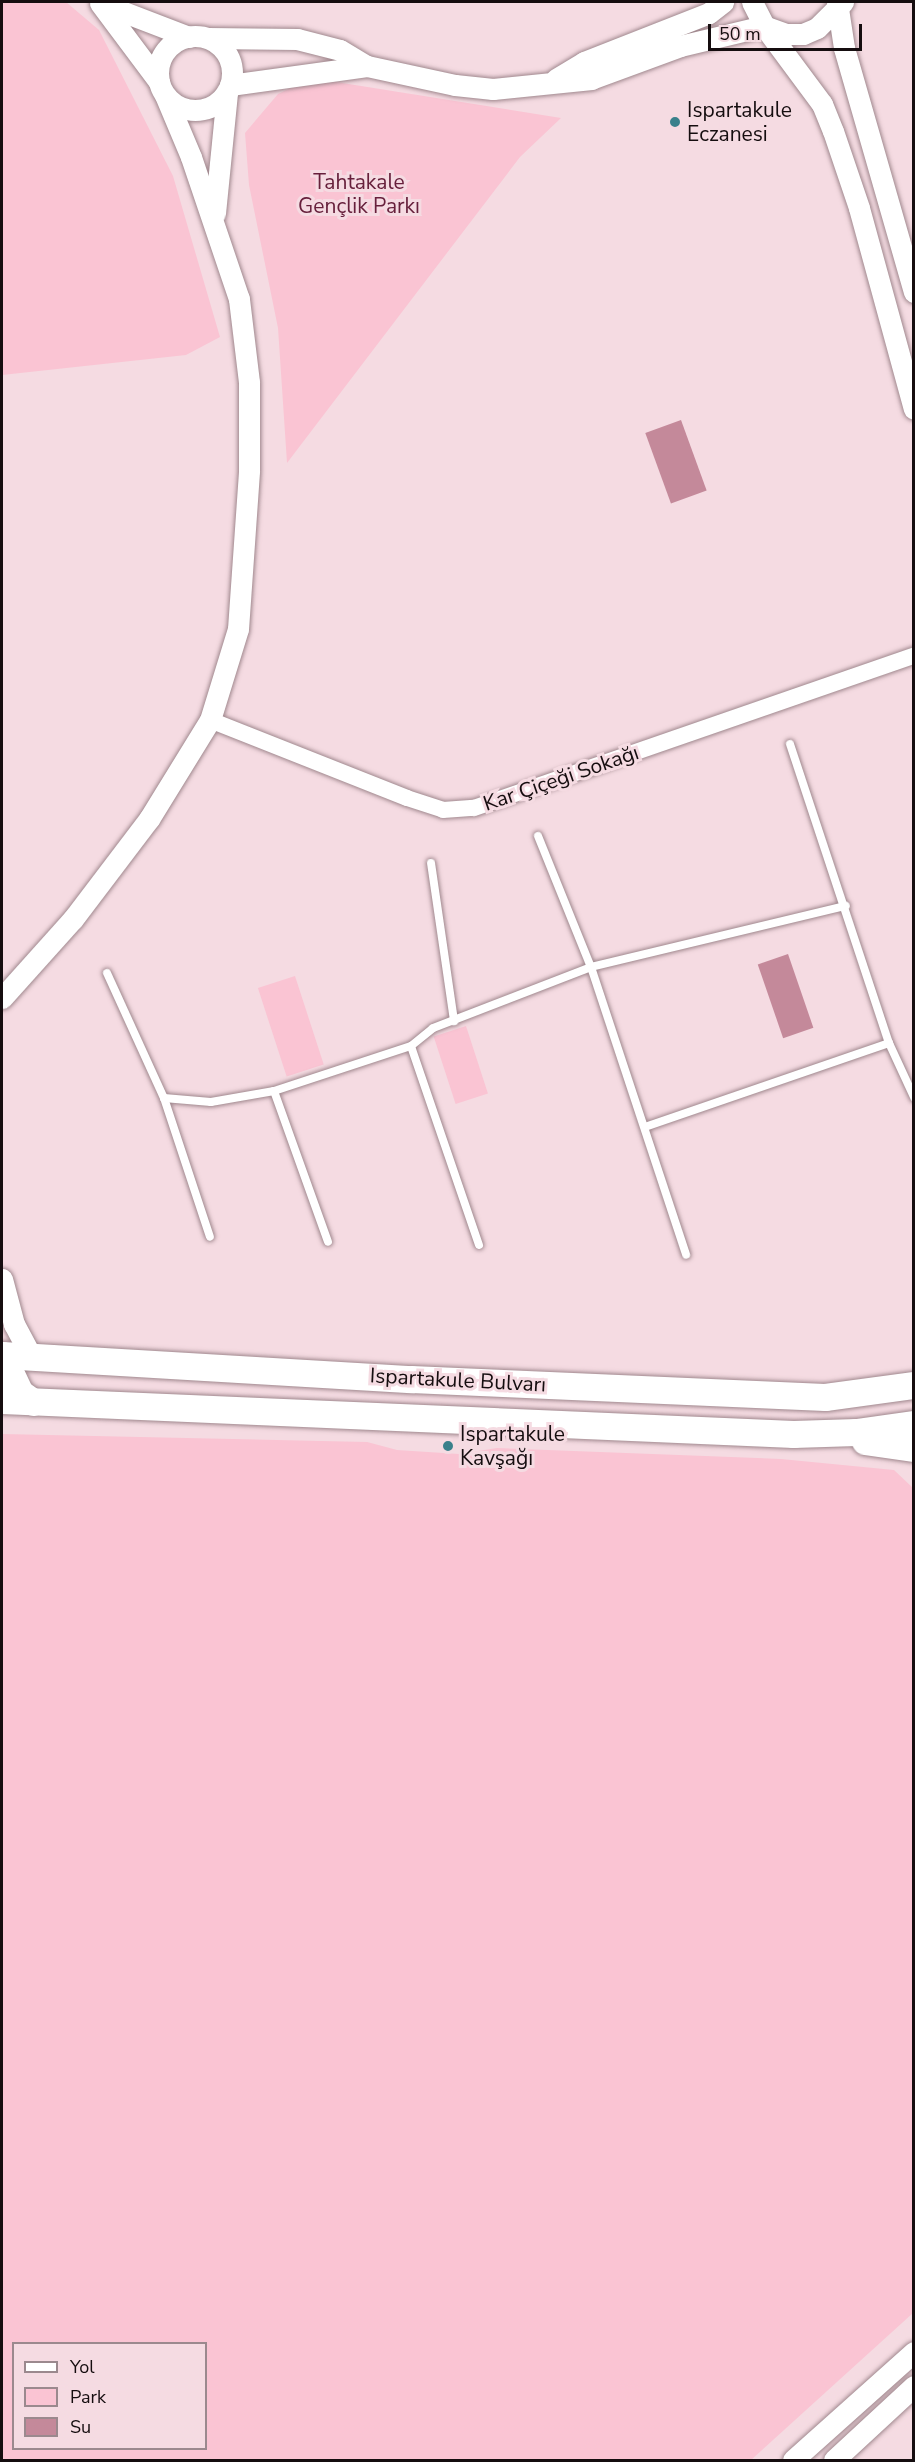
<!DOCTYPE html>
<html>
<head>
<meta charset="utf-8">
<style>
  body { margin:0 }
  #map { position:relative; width:915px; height:2462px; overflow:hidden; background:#f5dbe2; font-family:"Nunito Sans",sans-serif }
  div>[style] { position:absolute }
  .green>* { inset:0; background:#fac4d3; transform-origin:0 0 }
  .water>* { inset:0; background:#c4899a; transform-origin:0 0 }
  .roads { filter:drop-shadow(0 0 2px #a0888e) drop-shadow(0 0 2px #a0888e) }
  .service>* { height:8px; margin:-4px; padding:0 4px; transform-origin:4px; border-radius:4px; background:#fff }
  .minor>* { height:16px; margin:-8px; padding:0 8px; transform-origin:8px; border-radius:8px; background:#fff }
  .tertiary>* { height:21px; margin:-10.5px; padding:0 10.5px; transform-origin:10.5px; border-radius:10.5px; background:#fff }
  .tertiary>.ring { margin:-10.5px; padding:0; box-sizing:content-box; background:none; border:21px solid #fff; border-radius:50% }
  .primary>* { height:27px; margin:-13.5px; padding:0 13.5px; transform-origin:13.5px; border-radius:13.5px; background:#fff }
  .dots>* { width:16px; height:16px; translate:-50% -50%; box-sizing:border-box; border:3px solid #f5dbe2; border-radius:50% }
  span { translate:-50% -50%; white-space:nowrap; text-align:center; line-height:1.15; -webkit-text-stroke:6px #f5dbe2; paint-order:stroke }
  .poi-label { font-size:21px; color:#150d0f }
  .left { translate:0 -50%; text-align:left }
  .park-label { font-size:21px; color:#67203c }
  .street-label { font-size:21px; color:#150d0f }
  .frame { position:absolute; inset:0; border:3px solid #150d0f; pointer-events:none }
  .legend { position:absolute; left:12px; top:2342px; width:195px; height:108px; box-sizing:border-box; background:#f5dbe2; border:2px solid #9b898e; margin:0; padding:8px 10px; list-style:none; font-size:18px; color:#150d0f }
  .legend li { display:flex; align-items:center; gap:12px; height:30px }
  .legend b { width:30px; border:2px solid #9b898e }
  .scale { position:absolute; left:708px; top:24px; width:154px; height:27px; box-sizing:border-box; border:3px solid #150d0f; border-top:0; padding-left:8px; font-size:18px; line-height:21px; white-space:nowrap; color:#150d0f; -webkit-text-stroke:4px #f5dbe2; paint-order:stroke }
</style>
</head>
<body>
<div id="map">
  <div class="green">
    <div style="clip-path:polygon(2px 2px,66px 2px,99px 30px,173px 176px,220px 337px,186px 355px,2px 375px)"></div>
    <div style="clip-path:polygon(311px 78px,561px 118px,520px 157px,287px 463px,278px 328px,249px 185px,245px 133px,278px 94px)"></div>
    <div style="left:295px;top:976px;width:93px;height:39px;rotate:72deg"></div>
    <div style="left:466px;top:1026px;width:71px;height:34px;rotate:72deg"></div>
    <div style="clip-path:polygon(evenodd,2px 1434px,367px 1442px,397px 1450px,459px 1454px,497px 1448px,781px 1459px,894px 1470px,913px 1488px,913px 2313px,751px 2460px,2px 2460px,2px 1434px,14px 2344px,206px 2344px,206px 2448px,14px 2448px,14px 2344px)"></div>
  </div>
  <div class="water">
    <div style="left:681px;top:420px;width:75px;height:38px;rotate:70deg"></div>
    <div style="left:788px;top:954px;width:78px;height:32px;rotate:71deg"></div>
  </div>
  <div class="roads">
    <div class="service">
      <div style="left:790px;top:744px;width:315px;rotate:71.7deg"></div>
      <div style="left:889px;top:1043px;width:60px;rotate:65.2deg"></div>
      <div style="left:538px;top:836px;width:141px;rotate:68deg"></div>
      <div style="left:591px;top:967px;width:303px;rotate:71.7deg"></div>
      <div style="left:431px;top:863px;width:160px;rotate:81.7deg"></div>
      <div style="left:107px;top:973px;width:137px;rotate:65.5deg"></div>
      <div style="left:164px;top:1098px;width:146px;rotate:71.7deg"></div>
      <div style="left:274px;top:1091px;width:160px;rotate:70.3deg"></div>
      <div style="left:164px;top:1098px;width:47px;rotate:4.9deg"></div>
      <div style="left:211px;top:1102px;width:64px;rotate:-9.9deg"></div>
      <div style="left:274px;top:1091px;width:144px;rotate:-18.2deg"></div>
      <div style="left:645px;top:1127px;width:258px;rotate:-19deg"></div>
      <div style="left:479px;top:1245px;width:210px;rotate:-108.9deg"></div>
      <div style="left:411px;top:1046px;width:28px;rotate:-39deg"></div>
      <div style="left:433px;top:1028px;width:169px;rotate:-21.1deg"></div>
      <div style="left:591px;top:967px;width:262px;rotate:-13.5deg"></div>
    </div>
    <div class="minor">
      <div style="left:210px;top:720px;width:212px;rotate:21.6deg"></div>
      <div style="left:407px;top:798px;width:38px;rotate:18deg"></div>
      <div style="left:443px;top:810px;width:31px;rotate:-4deg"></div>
      <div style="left:474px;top:808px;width:466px;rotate:-19.1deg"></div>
    </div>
    <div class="tertiary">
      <div style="left:752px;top:2px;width:27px;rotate:63deg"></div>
      <div style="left:764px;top:26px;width:97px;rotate:53.4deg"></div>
      <div style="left:822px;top:104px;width:29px;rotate:68deg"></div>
      <div style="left:833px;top:131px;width:81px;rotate:71.3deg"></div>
      <div style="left:859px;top:208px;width:208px;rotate:74.7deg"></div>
      <div style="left:837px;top:2px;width:47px;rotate:81.3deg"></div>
      <div style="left:844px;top:48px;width:254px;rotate:74deg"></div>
      <div style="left:100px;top:3px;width:99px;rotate:53.2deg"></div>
      <div style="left:103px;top:4px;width:92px;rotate:21deg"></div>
      <div style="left:764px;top:26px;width:23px;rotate:20deg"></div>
      <div style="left:786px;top:34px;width:17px"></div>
      <div style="left:803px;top:34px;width:15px;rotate:-23deg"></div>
      <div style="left:817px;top:28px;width:37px;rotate:-45deg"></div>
      <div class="ring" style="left:158px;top:36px;width:53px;height:53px"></div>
      <div style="left:208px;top:38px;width:89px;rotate:0.6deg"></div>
      <div style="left:297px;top:39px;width:44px;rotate:14.3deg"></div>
      <div style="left:340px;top:50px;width:31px;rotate:31deg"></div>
      <div style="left:367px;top:66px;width:90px;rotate:12.2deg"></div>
      <div style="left:455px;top:85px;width:38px;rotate:6deg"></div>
      <div style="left:493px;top:89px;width:99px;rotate:-5.8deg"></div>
      <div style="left:591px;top:79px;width:95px;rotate:-20.3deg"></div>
      <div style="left:680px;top:46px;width:86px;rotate:-13.4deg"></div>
      <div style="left:556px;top:79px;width:33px;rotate:-31deg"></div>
      <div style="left:584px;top:62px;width:134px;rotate:-21.4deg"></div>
      <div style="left:709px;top:13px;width:18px;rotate:-38deg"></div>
      <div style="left:230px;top:85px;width:138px;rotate:-7.9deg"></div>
      <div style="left:215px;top:213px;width:122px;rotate:-84.3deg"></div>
      <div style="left:2px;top:998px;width:106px;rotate:-48.1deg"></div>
      <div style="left:73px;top:919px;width:126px;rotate:-52.8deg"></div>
      <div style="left:149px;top:819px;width:116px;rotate:-58.4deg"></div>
      <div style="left:210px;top:720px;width:95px;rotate:-72.9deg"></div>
      <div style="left:238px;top:629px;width:159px;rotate:-86deg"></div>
      <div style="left:249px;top:470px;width:88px;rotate:-90deg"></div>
      <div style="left:249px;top:382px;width:84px;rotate:-96.9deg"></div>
      <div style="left:239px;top:299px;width:150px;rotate:-108.7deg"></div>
      <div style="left:191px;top:157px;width:67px;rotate:-112.8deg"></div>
      <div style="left:2px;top:1279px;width:47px;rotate:75.1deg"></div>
      <div style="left:14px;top:1324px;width:36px;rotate:62deg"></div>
      <div style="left:793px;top:2460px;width:162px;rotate:-41.8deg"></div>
      <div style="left:834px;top:2460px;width:109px;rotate:-42.8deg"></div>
    </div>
    <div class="primary">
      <div style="left:2px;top:1400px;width:792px;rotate:2.46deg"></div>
      <div style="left:793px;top:1434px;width:63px;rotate:-1.8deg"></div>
      <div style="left:856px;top:1432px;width:59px;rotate:-7.9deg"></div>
      <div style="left:33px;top:1402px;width:16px;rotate:-145deg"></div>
      <div style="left:20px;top:1393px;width:42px;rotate:-115.3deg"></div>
      <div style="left:2px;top:1355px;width:410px;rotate:3.4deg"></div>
      <div style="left:411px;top:1379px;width:414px;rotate:2.5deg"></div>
      <div style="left:825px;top:1397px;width:90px;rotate:-7.7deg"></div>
      <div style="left:865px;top:1441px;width:49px;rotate:8.1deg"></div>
    </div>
  </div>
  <div class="dots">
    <div style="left:675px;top:122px;background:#39808b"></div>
    <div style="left:448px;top:1446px;background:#39808b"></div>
  </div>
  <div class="poi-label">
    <span class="left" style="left:687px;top:122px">Ispartakule<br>Eczanesi</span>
    <span class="left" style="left:460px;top:1446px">Ispartakule<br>Kavşağı</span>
  </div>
  <div class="park-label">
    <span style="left:359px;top:194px">Tahtakale<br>Gençlik Parkı</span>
  </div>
  <div class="street-label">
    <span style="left:561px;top:778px;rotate:-19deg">Kar Çiçeği Sokağı</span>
    <span style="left:458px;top:1380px;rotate:3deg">Ispartakule Bulvarı</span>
  </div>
  <div class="frame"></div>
  <ul class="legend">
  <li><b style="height:8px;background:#fff"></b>Yol</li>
  <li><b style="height:16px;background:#fac4d3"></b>Park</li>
  <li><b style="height:16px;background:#c4899a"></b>Su</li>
  </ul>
  <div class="scale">50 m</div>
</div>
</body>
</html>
